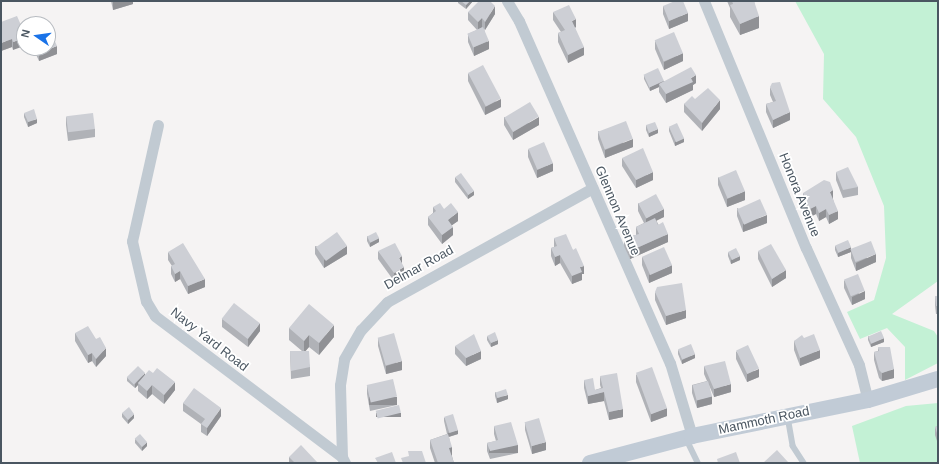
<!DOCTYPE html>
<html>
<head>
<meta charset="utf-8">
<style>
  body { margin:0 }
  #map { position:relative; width:939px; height:464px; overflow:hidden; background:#f5f3f3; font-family:Arial,sans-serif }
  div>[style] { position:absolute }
  .green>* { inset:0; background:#c3f1d5 }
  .lane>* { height:5.5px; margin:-2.75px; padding:0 2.75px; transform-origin:2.75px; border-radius:2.75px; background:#c1cad2 }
  .street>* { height:11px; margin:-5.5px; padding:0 5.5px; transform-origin:5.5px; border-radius:5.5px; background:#c1cad2 }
  .secondary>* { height:16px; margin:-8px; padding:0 8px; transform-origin:8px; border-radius:8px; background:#c1cbd6 }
  .wall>* { inset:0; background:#b0b2b7 }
  .shaded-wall>* { inset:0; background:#909195; transform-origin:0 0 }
  .building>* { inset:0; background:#cdcfd5; transform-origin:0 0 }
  span { translate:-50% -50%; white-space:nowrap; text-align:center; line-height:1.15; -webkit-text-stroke:3.5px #fff; paint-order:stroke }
  .street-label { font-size:13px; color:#4a5661 }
  .frame { position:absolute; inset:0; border:2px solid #4a5661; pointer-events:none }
  .north { position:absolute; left:16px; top:16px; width:40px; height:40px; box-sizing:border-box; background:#fff; border:1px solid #b7bbc0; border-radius:50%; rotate:283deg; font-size:11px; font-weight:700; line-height:16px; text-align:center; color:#4a5661 }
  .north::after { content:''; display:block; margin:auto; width:14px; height:18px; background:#1a73e8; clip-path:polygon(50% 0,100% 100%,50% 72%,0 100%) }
</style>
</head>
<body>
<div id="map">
  <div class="green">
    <div style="clip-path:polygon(795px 1px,938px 1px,938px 281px,892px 314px,934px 331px,938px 337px,938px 363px,905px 380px,905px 347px,887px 328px,860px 339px,847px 312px,874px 300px,886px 258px,884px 206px,856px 137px,823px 99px,824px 54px)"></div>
    <div style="clip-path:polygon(938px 403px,938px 463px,860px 463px,852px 426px,906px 406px)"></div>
  </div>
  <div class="lane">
    <div style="left:788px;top:417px;width:29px;rotate:80deg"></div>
    <div style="left:793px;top:446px;width:20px;rotate:57deg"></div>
    <div style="left:687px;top:440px;width:25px;rotate:64deg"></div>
  </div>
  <div class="street">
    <div style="left:507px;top:1px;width:23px;rotate:59deg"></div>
    <div style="left:519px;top:21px;width:374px;rotate:66.2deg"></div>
    <div style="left:670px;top:363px;width:76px;rotate:73.2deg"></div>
    <div style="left:704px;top:1px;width:267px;rotate:67.6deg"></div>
    <div style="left:806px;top:248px;width:128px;rotate:65.6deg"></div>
    <div style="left:859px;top:365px;width:36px;rotate:76deg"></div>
    <div style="left:158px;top:125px;width:119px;rotate:102.6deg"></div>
    <div style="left:132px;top:241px;width:62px;rotate:76.9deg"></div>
    <div style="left:146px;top:301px;width:17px;rotate:59deg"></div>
    <div style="left:155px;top:316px;width:234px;rotate:37deg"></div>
    <div style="left:342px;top:457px;width:7px;rotate:63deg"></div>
    <div style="left:342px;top:457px;width:72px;rotate:-91.6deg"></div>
    <div style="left:340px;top:385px;width:26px;rotate:-81deg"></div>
    <div style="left:344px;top:359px;width:34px;rotate:-60deg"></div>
    <div style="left:361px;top:330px;width:38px;rotate:-47deg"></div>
    <div style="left:387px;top:302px;width:235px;rotate:-29deg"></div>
  </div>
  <div class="secondary">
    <div style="left:590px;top:463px;width:106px;rotate:-14.8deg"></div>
    <div style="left:692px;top:436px;width:180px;rotate:-11.6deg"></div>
    <div style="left:868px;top:400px;width:73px;rotate:-16.7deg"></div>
  </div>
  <div class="wall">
    <div style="clip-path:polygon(111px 1px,133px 1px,133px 4px,113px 10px)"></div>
    <div style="clip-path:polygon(458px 1px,473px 1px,466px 9px,458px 3px)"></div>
    <div style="clip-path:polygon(727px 1px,754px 1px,759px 28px,740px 35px,730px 17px,730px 8px)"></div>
    <div style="clip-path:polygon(663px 6px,688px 21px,669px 29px,663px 14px)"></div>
    <div style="clip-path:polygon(468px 12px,495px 14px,485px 30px,484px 29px,489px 49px,474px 56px,468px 42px,468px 34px,477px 30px,468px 20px)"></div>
    <div style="clip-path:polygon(553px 12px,576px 27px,575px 28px,584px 55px,568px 63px,558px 42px,558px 33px,561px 32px,553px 20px)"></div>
    <div style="clip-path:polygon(17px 16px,13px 50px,12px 47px,1px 51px)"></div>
    <div style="clip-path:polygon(655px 41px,683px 61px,664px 70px,655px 49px)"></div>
    <div style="clip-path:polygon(33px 48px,48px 48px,57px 54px,39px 61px)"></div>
    <div style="clip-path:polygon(468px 73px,501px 107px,485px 115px,468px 81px)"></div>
    <div style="clip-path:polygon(644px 75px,664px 81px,696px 83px,693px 85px,693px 90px,666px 103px,659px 92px,659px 87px,650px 91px,644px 79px)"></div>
    <div style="clip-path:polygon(770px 87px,790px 120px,773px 128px,766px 112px,766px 104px,773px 102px,770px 95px)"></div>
    <div style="clip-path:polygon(695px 99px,720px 109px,702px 131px,684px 112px,684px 104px)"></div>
    <div style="clip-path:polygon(24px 113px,37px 123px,28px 127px,24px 117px)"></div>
    <div style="clip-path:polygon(66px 117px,95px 129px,95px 137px,68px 141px,66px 125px)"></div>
    <div style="clip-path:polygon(504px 117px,539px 125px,513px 140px,504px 125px)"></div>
    <div style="clip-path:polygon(646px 125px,658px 133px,649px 137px,646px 130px)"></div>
    <div style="clip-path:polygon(669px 127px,684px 142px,675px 146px,669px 131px)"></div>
    <div style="clip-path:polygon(598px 131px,633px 147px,605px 158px,598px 139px)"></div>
    <div style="clip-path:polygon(528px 149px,553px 171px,537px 178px,528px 157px)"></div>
    <div style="clip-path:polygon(622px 158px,653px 180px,636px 188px,622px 166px)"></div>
    <div style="clip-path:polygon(836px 172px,858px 187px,858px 195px,843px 198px,836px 180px)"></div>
    <div style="clip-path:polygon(455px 177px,474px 195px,468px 199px,455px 182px)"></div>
    <div style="clip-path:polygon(718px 177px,745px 200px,727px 207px,718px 185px)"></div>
    <div style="clip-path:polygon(803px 193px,833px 199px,838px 219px,829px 224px,826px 217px,819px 221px,816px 214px,810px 217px,803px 202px)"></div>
    <div style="clip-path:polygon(638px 203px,664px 217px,656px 220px,668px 242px,630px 259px,624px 246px,624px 238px,636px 235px,636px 227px,644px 223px,638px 211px)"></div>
    <div style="clip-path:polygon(433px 207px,444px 209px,458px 221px,452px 225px,453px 235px,442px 244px,428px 225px,428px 217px,433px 213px)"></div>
    <div style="clip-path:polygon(737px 208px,767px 223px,743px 232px,737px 216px)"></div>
    <div style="clip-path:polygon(367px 236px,379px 242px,370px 247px,367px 241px)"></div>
    <div style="clip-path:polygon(554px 238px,573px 250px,584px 274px,582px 274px,582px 280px,572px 284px,560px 263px,555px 266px,551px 256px,551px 248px,554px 247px)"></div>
    <div style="clip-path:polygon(315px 246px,347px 254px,324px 268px,315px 254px)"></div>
    <div style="clip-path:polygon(835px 246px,851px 250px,876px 262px,856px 271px,851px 258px,851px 252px,838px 257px,835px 250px)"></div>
    <div style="clip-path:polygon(378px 251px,404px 275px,394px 281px,378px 259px)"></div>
    <div style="clip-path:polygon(758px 251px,786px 278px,772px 287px,758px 259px)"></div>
    <div style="clip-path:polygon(168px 252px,205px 287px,188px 294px,180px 279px,175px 282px,171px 274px,171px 266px,172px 266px,168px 260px)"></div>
    <div style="clip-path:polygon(728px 252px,740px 260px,731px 264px,728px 256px)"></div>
    <div style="clip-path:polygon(642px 257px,672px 273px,649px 283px,642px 265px)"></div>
    <div style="clip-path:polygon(844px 280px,865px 299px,852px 305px,844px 288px)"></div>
    <div style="clip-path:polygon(655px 292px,686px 318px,666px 325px,655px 300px)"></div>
    <div style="clip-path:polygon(935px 296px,938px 296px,938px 314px,936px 314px,935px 305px)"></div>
    <div style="clip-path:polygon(222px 319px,260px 331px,248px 347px,222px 327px)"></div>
    <div style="clip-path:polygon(289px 328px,334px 337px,319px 355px,309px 347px,305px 351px,310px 367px,310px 376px,291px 379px,290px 351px,302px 351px,289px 340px)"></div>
    <div style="clip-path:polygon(75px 333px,96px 339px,106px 356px,96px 367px,92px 361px,88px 363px,75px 341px)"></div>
    <div style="clip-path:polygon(487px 336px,498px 344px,491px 347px,487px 340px)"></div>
    <div style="clip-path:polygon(868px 336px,884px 342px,871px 347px,868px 340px)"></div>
    <div style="clip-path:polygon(378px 338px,402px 370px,386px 374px,378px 346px)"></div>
    <div style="clip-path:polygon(804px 338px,820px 358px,800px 366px,794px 350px,794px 341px)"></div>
    <div style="clip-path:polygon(455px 346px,481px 359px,466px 366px,455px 354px)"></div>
    <div style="clip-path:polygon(878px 347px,894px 378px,882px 381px,879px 378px,874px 360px,874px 352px,878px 351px)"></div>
    <div style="clip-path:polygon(678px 350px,695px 358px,682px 364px,678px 354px)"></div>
    <div style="clip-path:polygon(736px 351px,759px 377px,747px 382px,736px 359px)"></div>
    <div style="clip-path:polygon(704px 366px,731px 392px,714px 397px,709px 385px,712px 404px,697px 408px,692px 393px,692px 385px,707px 381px,704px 374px)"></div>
    <div style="clip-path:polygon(636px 374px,667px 416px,651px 422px,636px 382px)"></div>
    <div style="clip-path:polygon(145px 375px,175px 390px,164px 404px,152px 394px,147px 399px,138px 391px,138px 385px,135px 388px,127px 381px,127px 377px)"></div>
    <div style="clip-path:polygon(600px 376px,623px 417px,609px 420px,604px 401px,588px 404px,584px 388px,584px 380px,595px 390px,601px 388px,600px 385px)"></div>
    <div style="clip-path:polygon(367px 385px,397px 405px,370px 411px,367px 394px)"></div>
    <div style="clip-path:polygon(495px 392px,508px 399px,497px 403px,495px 396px)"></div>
    <div style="clip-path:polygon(183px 403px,221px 416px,207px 436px,201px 432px,201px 424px,183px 411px)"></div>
    <div style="clip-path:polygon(122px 413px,134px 418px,128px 424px,122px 417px)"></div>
    <div style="clip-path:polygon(444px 417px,458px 434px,449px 437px,452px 455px,452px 456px,454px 463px,435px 463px,430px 448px,430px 440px,447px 434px,444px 421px)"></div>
    <div style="clip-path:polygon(525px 422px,546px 450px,532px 454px,525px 430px)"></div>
    <div style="clip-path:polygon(494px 426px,518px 453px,490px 459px,487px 451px,487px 443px,496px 441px,494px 434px)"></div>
    <div style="clip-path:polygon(938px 426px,938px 444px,935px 435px,935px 427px)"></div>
    <div style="clip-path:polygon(135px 439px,147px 446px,142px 451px,135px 443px)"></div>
    <div style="clip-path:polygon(289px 457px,317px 463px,289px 463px)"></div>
  </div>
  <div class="shaded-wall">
    <div style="clip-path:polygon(115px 1px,133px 1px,133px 4px,113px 10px,113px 2px)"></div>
    <div style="clip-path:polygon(470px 1px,473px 1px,466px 9px,466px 5px)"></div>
    <div style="clip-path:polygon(495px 6px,495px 14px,485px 30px,485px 22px)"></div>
    <div style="clip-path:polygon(688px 13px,688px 21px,669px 29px,669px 21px)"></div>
    <div style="clip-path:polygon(759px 16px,759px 28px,740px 35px,740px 24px)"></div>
    <div style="clip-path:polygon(482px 18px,482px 27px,478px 30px,478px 22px)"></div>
    <div style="clip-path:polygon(576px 19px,576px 27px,572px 29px,572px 21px)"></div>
    <div style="clip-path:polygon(24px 38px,24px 46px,13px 50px,13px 42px)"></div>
    <div style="clip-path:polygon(12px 39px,12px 47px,1px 51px,1px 43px)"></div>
    <div style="clip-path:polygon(489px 41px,489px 49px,474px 56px,474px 47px)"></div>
    <div style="clip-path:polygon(57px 46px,57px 54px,39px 61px,39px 53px)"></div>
    <div style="clip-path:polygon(584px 47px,584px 55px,568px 63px,568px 55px)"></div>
    <div style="clip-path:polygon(683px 53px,683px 61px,664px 70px,664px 62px)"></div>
    <div style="clip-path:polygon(696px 75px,696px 83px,693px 85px,693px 90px,666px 103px,666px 94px)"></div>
    <div style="clip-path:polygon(664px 81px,659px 84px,659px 87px,650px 91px,650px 87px)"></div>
    <div style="clip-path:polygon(501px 99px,501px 107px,485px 115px,485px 107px)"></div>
    <div style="clip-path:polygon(720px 100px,720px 109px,702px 131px,702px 123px)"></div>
    <div style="clip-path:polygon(790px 112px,790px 120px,773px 128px,773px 120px)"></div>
    <div style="clip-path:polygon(539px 117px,539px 125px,513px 140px,513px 132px)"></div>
    <div style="clip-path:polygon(37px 119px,37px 123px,28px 127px,28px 122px)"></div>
    <div style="clip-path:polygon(658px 129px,658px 133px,649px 137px,649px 133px)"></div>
    <div style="clip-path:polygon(684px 138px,684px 142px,675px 146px,675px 142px)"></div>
    <div style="clip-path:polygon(633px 139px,633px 147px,605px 158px,605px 150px)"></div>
    <div style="clip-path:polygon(553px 163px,553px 171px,537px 178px,537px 170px)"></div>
    <div style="clip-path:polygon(653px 172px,653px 180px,636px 188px,636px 180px)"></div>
    <div style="clip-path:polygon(833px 190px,833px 199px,830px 200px,830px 192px)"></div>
    <div style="clip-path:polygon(474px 191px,474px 195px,468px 199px,468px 195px)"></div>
    <div style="clip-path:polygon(745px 191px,745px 200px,727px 207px,727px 199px)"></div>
    <div style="clip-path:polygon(816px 206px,816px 214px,810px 217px,810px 209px)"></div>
    <div style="clip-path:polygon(664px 209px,664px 217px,646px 226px,646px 218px)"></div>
    <div style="clip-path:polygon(826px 209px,826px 217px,819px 221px,819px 213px)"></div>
    <div style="clip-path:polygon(838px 211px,838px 219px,829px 224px,829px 215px)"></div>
    <div style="clip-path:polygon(458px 212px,458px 221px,448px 228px,448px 220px)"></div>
    <div style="clip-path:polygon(767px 215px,767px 223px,743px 232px,743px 224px)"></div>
    <div style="clip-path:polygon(453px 227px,453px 235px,442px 244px,442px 235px)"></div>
    <div style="clip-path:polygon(668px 234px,668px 242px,630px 259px,630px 251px)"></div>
    <div style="clip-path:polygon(379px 238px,379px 242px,370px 247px,370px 242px)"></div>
    <div style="clip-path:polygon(347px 246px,347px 254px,324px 268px,324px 260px)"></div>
    <div style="clip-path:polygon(851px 247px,851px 252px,851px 250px,851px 252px,838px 257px,838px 253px)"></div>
    <div style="clip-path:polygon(876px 254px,876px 262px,856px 271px,856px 263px)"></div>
    <div style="clip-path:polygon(560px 255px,560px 263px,555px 266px,555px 257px)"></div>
    <div style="clip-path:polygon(402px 256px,402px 264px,399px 258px)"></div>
    <div style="clip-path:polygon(740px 256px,740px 260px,731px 264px,731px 260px)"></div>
    <div style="clip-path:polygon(672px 265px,672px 273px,649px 283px,649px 275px)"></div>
    <div style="clip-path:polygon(584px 266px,584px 274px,582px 274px,582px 280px,572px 284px,572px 276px,580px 267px)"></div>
    <div style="clip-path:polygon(404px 267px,404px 275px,394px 281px,394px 273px)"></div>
    <div style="clip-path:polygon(786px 270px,786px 278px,772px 287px,772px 279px)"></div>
    <div style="clip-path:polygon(180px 271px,180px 279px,175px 282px,175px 274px)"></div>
    <div style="clip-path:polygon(205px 279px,205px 287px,188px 294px,188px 286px)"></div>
    <div style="clip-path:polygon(865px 291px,865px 299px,852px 305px,852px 297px)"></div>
    <div style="clip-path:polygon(686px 310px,686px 318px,666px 325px,666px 316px)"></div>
    <div style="clip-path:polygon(260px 323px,260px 331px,248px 347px,248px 339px)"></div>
    <div style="clip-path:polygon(334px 325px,334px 337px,319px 355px,319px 343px)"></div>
    <div style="clip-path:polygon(309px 335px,309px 347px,304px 353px,304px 341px)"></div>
    <div style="clip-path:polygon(884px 338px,884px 342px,871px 347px,871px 343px)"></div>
    <div style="clip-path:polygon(498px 340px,498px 344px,491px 347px,491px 343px)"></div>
    <div style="clip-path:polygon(106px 348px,106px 356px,96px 367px,96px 359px)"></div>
    <div style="clip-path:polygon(820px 350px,820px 358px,800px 366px,800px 358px)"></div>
    <div style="clip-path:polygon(481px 351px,481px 359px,466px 366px,466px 358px)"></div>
    <div style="clip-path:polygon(92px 353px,92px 361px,88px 363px,88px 355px)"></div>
    <div style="clip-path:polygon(695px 354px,695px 358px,682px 364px,682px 360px)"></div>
    <div style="clip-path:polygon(402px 361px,402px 370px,386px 374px,386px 366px)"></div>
    <div style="clip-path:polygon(759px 369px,759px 377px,747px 382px,747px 374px)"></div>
    <div style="clip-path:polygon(894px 369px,894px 378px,882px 381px,882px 373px)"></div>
    <div style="clip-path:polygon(145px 373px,145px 377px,138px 383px,138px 385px,135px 388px,135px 384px)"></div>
    <div style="clip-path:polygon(175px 382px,175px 390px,164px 404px,164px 395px)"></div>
    <div style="clip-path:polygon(731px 384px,731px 392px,714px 397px,714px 389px)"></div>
    <div style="clip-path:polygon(152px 385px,152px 394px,147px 399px,147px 391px)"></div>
    <div style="clip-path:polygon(604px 392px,604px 401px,588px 404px,588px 396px)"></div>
    <div style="clip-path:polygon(508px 395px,508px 399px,497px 403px,497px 398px)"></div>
    <div style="clip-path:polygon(712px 396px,712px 404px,697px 408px,697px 400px)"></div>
    <div style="left:397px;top:397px;width:8px;height:28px;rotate:90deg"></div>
    <div style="clip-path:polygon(221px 408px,221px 416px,207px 436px,207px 428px)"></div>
    <div style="clip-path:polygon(667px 408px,667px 416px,651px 422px,651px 414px)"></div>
    <div style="clip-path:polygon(623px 409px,623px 417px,609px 420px,609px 412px)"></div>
    <div style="left:401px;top:413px;width:4px;height:25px;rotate:90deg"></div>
    <div style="clip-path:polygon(134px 414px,134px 418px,128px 424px,128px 420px)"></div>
    <div style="clip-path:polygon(458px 430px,458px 434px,448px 437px,448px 433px)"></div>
    <div style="clip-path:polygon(147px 442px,147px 446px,142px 451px,142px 447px)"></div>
    <div style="clip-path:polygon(546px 442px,546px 450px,532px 454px,532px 446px)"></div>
    <div style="left:518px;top:445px;width:8px;height:29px;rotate:90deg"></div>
    <div style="clip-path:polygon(452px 447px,452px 455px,449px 456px,449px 448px)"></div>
  </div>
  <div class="building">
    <div style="clip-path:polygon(461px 1px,470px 1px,466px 5px)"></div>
    <div style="clip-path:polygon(479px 1px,490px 1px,495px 6px,485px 22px,482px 18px,478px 22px,468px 12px)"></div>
    <div style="clip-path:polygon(675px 1px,683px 1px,688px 13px,669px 21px,663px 6px)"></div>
    <div style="clip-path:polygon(732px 1px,754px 1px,759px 16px,740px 24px,730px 5px,733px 4px)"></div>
    <div style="clip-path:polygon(569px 5px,576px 19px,572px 21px,584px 47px,568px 55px,558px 33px,565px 30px,553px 12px)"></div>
    <div style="clip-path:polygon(17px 16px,24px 32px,24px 38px,13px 42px,12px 39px,1px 43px,1px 22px)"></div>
    <div style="left:483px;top:27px;width:15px;height:17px;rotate:67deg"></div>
    <div style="clip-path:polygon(49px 28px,57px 46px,39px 53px,37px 48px,48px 48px,48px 29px)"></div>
    <div style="left:674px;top:32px;width:23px;height:21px;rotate:67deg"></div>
    <div style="left:483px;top:65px;width:38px;height:17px;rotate:62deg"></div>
    <div style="clip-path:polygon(691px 67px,696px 75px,691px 78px,693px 82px,666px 94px,659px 84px)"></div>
    <div style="left:658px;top:68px;width:14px;height:16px;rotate:65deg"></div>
    <div style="clip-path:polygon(780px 82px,790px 112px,773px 120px,766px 104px,776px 101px,770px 87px,772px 83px)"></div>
    <div style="clip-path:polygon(708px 88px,720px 100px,702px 123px,684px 104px,692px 96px,695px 99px)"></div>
    <div style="left:530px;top:102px;width:17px;height:30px;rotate:59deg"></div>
    <div style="clip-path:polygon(34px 109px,37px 119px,28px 122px,24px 113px)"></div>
    <div style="left:93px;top:113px;width:16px;height:27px;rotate:83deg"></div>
    <div style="left:626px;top:121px;width:19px;height:30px;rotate:69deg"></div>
    <div style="clip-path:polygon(655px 122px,658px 129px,649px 133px,646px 125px)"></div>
    <div style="left:677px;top:123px;width:17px;height:9px;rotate:65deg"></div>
    <div style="left:544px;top:142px;width:23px;height:17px;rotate:67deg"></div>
    <div style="clip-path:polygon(643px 148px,653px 172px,636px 180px,622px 158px)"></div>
    <div style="clip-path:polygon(848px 167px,858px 187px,843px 190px,836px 172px)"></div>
    <div style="left:736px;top:170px;width:23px;height:19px;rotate:67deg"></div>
    <div style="left:461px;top:173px;width:22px;height:7px;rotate:54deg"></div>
    <div style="clip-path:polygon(824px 180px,830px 182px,833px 190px,830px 192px,838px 211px,829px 215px,826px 209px,819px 213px,816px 206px,810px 209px,803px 193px)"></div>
    <div style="left:656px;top:194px;width:17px;height:20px;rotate:62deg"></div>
    <div style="left:760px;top:199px;width:17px;height:25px;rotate:66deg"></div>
    <div style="clip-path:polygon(440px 203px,444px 209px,451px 203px,458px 212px,448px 220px,453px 227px,442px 235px,428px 217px,436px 211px,433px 207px)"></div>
    <div style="clip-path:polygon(655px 218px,658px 225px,663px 222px,668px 234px,630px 251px,624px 238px,639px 234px,636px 227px)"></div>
    <div style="left:337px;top:232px;width:17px;height:26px;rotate:54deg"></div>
    <div style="left:376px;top:232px;width:7px;height:10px;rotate:63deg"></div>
    <div style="clip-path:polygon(566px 234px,573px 250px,576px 248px,584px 266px,580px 267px,582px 272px,572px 276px,560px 255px,555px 257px,551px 248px,557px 246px,554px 238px)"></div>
    <div style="left:848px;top:240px;width:8px;height:14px;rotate:67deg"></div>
    <div style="left:871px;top:241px;width:14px;height:22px;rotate:69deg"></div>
    <div style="clip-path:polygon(183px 243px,205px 279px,188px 286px,180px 271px,175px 274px,171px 266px,175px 264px,168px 252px)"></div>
    <div style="clip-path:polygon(395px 243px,402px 256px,399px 258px,404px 267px,394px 273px,378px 251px)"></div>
    <div style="clip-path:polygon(771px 244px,786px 270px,772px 279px,758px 251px)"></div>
    <div style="left:664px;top:247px;width:20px;height:24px;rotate:66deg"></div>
    <div style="left:736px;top:248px;width:9px;height:9px;rotate:63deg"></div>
    <div style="left:858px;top:274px;width:18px;height:15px;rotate:68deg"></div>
    <div style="clip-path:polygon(682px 283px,686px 310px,666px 316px,655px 292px,657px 287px)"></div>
    <div style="clip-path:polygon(935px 296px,938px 296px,938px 306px,936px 306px)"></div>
    <div style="left:234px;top:303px;width:33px;height:20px;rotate:38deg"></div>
    <div style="clip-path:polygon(309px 304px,334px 325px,319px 343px,309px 335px,304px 341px,289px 328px)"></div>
    <div style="clip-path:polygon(88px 326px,96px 339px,100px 337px,106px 348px,96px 359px,92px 353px,88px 355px,75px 333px)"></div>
    <div style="left:881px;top:331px;width:8px;height:14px;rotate:67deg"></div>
    <div style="clip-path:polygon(495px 332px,498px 340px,491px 343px,487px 336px)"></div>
    <div style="left:394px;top:333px;width:29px;height:17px;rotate:74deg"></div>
    <div style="clip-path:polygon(474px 334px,481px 351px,466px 358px,455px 346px)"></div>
    <div style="clip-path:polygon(814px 334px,820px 350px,800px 358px,794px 341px,802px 335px,804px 338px)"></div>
    <div style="left:691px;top:344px;width:11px;height:14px;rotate:68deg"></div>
    <div style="left:748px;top:345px;width:26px;height:13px;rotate:65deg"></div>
    <div style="clip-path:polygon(878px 347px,890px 347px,894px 369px,882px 373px,879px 370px,874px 352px,879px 351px)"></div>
    <div style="clip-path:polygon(290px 351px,309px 351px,310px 367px,291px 371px)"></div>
    <div style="clip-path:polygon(725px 361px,731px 384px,714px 389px,704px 366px)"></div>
    <div style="left:138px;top:366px;width:10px;height:16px;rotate:45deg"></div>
    <div style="left:652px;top:367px;width:44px;height:17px;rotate:70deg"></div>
    <div style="clip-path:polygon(157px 368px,175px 382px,164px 395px,152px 385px,147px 391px,138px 383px,149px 370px,153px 373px)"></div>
    <div style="clip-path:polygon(617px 373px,623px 409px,609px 412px,604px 392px,588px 396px,584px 380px,593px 378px,595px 390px,603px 388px,600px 376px)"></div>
    <div style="left:393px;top:379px;width:18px;height:27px;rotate:77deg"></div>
    <div style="left:708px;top:381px;width:16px;height:16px;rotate:75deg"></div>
    <div style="clip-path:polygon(194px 388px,221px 408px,207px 428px,201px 424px,205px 419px,183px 403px)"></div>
    <div style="left:506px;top:389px;width:6px;height:11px;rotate:72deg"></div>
    <div style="left:399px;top:405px;width:8px;height:24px;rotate:76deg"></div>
    <div style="clip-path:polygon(129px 407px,134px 414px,128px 420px,122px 413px)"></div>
    <div style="left:453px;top:414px;width:17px;height:9px;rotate:73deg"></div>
    <div style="left:539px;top:418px;width:25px;height:15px;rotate:74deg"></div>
    <div style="clip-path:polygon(511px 422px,518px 445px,490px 451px,487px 443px,498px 440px,494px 426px)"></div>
    <div style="clip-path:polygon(938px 426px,938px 436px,935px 427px)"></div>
    <div style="left:140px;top:434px;width:11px;height:7px;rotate:49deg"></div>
    <div style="clip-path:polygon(448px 434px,452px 447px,449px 448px,454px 463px,438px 463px,430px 440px)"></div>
    <div style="clip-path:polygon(301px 445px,317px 462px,316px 463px,295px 463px,289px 457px)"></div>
    <div style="clip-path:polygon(777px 450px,788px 462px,787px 463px,763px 463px)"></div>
    <div style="clip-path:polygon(408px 451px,422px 451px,426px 463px,403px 463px,401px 458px,409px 456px)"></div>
    <div style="clip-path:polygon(392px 452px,396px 463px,378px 463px,375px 458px)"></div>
    <div style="clip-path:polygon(736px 452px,740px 463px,718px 463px,717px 459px)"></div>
  </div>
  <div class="street-label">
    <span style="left:799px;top:195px;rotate:68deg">Honora Avenue</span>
    <span style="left:617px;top:211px;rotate:67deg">Glennon Avenue</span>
    <span style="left:419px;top:268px;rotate:-29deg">Delmar Road</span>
    <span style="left:209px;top:340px;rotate:38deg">Navy Yard Road</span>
    <span style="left:764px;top:421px;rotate:-12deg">Mammoth Road</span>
  </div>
  <div class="frame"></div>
  <div class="north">N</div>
</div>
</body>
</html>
